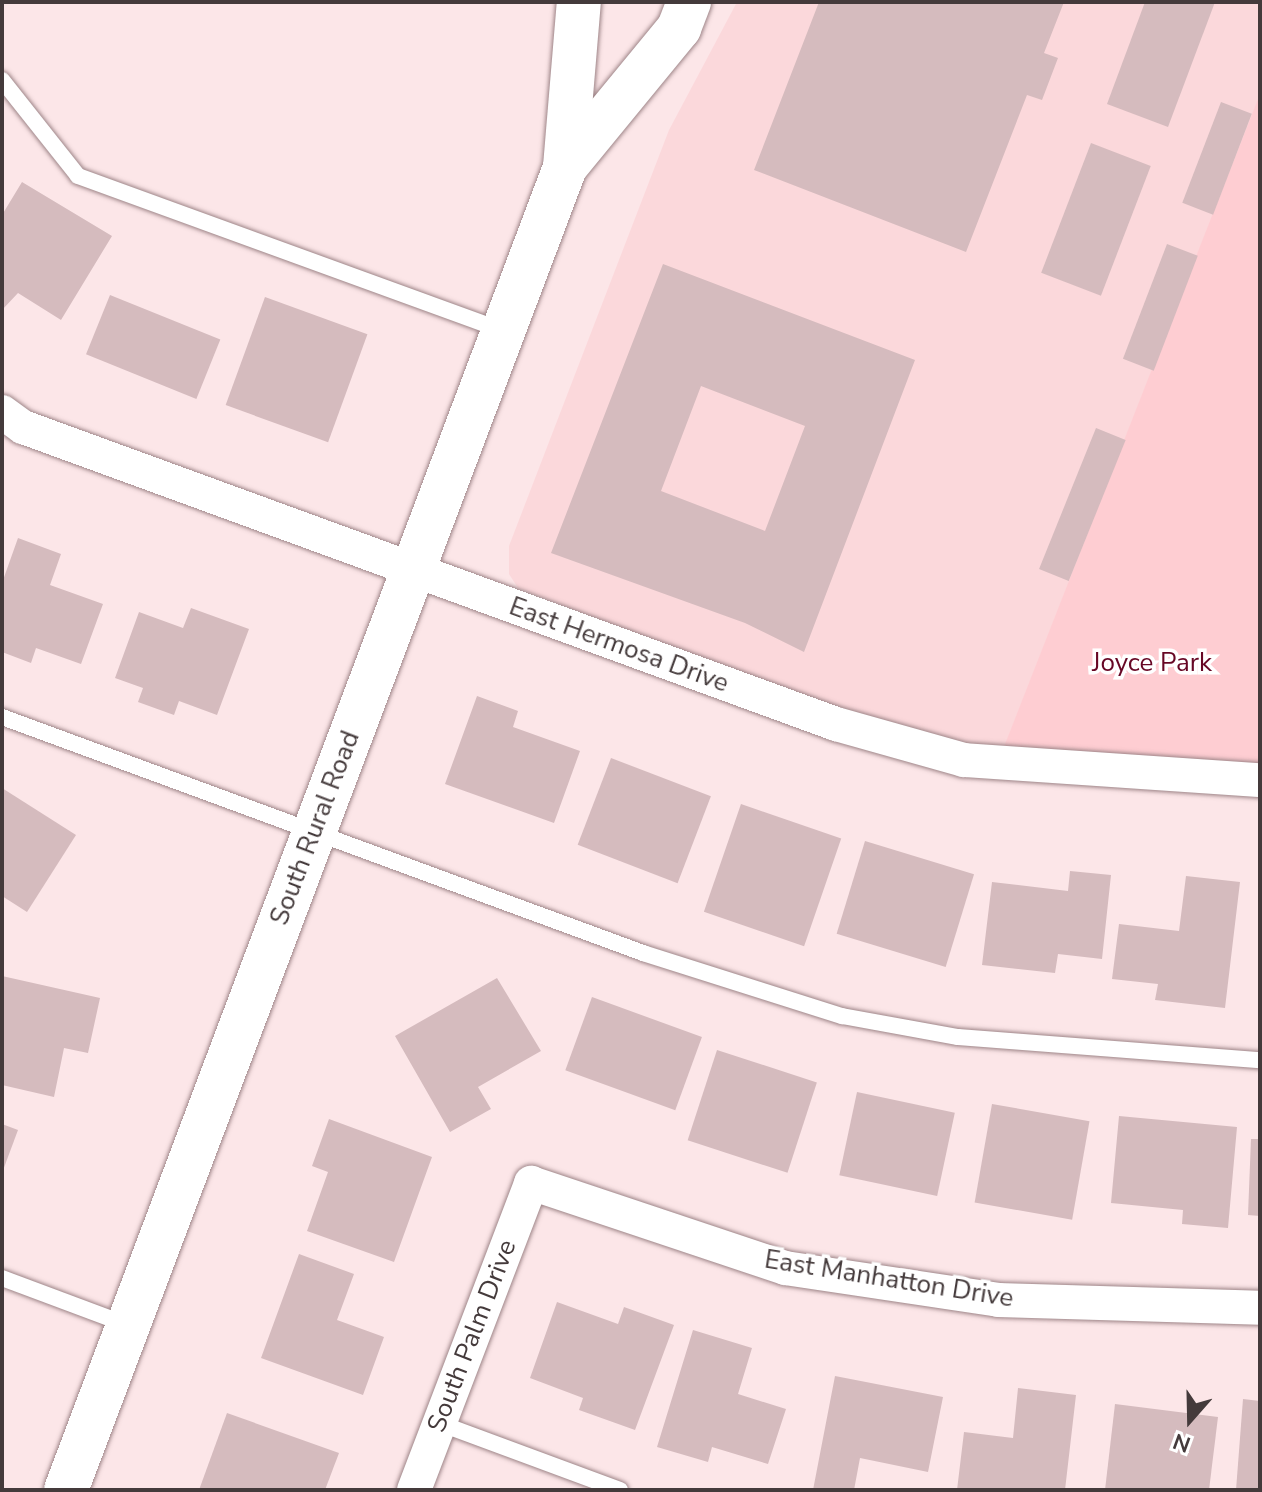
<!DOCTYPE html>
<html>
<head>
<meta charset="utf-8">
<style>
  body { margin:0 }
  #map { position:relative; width:1262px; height:1492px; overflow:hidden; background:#fce6e8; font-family:"Nunito Sans",sans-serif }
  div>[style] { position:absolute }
  .built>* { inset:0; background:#fbd8db }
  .green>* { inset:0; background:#fecdd2 }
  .building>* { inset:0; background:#d5bbbe; transform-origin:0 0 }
  .roads { filter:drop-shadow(0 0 2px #9e8588) drop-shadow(0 0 2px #9e8588) }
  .service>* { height:16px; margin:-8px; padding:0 8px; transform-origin:8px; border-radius:8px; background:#fff }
  .minor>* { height:34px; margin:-17px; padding:0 17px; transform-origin:17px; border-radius:17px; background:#fff }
  .primary>* { height:44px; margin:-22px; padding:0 22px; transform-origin:22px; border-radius:22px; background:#fff }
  span { translate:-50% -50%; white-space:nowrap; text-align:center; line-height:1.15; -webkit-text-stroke:7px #fff; paint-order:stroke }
  .street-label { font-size:26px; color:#443a3b }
  .park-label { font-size:26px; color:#670725 }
  .frame { position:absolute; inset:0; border:4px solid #443a3b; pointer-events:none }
  .north { position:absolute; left:1150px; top:1380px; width:80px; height:80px; -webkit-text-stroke:6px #fff; paint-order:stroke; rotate:200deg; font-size:22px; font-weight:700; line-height:32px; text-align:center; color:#443a3b }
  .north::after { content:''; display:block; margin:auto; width:28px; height:36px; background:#443a3b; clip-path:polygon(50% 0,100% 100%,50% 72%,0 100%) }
</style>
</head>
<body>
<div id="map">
  <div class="built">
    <div style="clip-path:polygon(737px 2px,1260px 2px,1260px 95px,1002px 753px,951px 746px,779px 688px,518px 588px,509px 574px,509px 546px,669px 130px)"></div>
  </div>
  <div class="green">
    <div style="clip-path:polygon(1260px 94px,1260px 780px,998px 762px,1206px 231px)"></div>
  </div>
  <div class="building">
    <div style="clip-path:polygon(819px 2px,1064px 2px,1044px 53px,1058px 58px,1042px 100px,1027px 95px,966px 252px,754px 170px)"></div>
    <div style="clip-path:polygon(1145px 2px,1215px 2px,1168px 127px,1107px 104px)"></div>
    <div style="left:1221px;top:102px;width:33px;height:108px;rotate:21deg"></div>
    <div style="left:1091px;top:143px;width:64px;height:139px;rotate:21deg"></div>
    <div style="clip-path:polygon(22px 182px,112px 236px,61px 320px,18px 293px,2px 310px,2px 215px)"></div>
    <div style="left:1167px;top:244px;width:33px;height:123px;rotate:21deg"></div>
    <div style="clip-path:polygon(evenodd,663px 264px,915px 360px,804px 652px,745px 623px,551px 553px,663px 264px,701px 386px,805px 426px,765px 531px,661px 491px,701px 386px)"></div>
    <div style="left:110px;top:295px;width:119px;height:64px;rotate:22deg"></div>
    <div style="left:265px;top:297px;width:109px;height:115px;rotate:20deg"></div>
    <div style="left:1096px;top:428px;width:32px;height:152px;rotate:22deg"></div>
    <div style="clip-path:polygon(18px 538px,61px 554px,50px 585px,103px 604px,81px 664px,36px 648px,31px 663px,2px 652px,2px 583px)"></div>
    <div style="clip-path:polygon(191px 608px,249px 629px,217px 715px,179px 701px,174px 715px,138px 702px,143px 688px,115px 678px,139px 612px,183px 628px)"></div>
    <div style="clip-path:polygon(477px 696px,518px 711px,513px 727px,580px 751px,554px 823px,445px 784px)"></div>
    <div style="left:611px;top:758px;width:107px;height:93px;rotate:21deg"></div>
    <div style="clip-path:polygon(2px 788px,76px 835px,27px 912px,2px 896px)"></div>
    <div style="left:741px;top:804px;width:106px;height:114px;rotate:19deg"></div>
    <div style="left:865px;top:841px;width:114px;height:97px;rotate:17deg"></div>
    <div style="clip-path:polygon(1070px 871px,1111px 875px,1102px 959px,1058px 954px,1055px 973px,982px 965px,992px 882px,1068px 891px)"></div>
    <div style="clip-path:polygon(1186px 876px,1240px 882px,1225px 1008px,1155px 1000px,1158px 984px,1112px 979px,1119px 924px,1179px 931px)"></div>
    <div style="clip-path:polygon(2px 976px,100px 998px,88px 1053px,64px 1048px,54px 1097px,2px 1085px)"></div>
    <div style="clip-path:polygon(497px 978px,541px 1051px,478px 1087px,491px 1109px,450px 1132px,395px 1036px)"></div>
    <div style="left:592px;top:997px;width:117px;height:78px;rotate:20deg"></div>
    <div style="left:717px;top:1050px;width:105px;height:95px;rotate:18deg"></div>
    <div style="left:857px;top:1092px;width:100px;height:85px;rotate:12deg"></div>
    <div style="left:992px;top:1104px;width:99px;height:100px;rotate:10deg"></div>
    <div style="clip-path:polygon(1119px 1116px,1237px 1127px,1228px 1228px,1182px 1224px,1183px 1210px,1111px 1203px)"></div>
    <div style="clip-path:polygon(329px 1119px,432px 1157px,394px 1262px,307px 1231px,328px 1172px,312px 1166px)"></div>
    <div style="clip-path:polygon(2px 1124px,18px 1130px,2px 1173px)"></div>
    <div style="clip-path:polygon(1251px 1139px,1260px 1139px,1260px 1216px,1248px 1215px)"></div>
    <div style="clip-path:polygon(299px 1254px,354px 1274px,337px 1320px,384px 1337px,363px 1395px,261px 1358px)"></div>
    <div style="clip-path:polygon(557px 1302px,618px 1324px,624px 1307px,674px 1325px,635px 1430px,579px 1410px,583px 1398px,530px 1378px)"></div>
    <div style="clip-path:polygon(693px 1330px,752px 1348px,738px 1394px,786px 1409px,768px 1464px,712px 1447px,708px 1462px,657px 1447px)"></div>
    <div style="clip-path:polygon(835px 1376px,943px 1397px,928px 1472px,860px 1458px,854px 1490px,813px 1490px)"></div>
    <div style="clip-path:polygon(1018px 1388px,1076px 1395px,1065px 1490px,957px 1490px,964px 1432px,1013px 1438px)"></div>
    <div style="clip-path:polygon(1243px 1399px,1260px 1401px,1260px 1490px,1236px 1490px)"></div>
    <div style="clip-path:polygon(1115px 1404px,1218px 1417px,1209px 1490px,1105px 1490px)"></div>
    <div style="clip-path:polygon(227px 1413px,339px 1453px,325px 1490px,199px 1490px)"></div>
  </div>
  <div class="roads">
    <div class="service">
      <div style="left:2px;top:80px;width:122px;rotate:51.6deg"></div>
      <div style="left:78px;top:176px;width:449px;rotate:20deg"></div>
      <div style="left:2px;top:717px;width:683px;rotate:20.21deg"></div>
      <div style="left:643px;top:953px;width:209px;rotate:17.6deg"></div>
      <div style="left:842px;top:1016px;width:118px;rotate:10.3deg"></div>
      <div style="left:958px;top:1037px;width:303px;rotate:4.4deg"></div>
      <div style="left:2px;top:1278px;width:134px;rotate:20.5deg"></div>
      <div style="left:439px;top:1423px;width:193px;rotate:20.3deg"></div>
    </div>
    <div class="minor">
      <div style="left:2px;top:412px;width:26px;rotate:36deg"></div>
      <div style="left:23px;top:427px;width:866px;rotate:20.07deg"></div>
      <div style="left:836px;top:724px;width:133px;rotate:15.7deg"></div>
      <div style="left:964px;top:760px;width:297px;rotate:3.9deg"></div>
      <div style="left:414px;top:1490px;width:329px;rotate:-69.1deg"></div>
      <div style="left:531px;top:1183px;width:268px;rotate:18.5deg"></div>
      <div style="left:785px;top:1268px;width:215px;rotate:8.5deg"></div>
      <div style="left:998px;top:1300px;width:262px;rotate:1.7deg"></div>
    </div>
    <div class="primary">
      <div style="left:565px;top:167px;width:180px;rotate:-50.6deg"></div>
      <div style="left:679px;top:28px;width:28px;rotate:-69deg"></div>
      <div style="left:66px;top:1490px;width:1414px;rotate:-69.33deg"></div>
      <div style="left:565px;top:167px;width:166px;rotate:-85.2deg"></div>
    </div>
  </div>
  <div class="street-label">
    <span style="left:619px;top:645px;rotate:20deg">East Hermosa Drive</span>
    <span style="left:315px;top:828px;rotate:-69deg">South Rural Road</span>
    <span style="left:889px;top:1279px;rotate:9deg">East Manhatton Drive</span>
    <span style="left:472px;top:1336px;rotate:-69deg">South Palm Drive</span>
  </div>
  <div class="park-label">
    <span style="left:1152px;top:663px">Joyce Park</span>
  </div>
  <div class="frame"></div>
  <div class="north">N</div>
</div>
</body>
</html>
